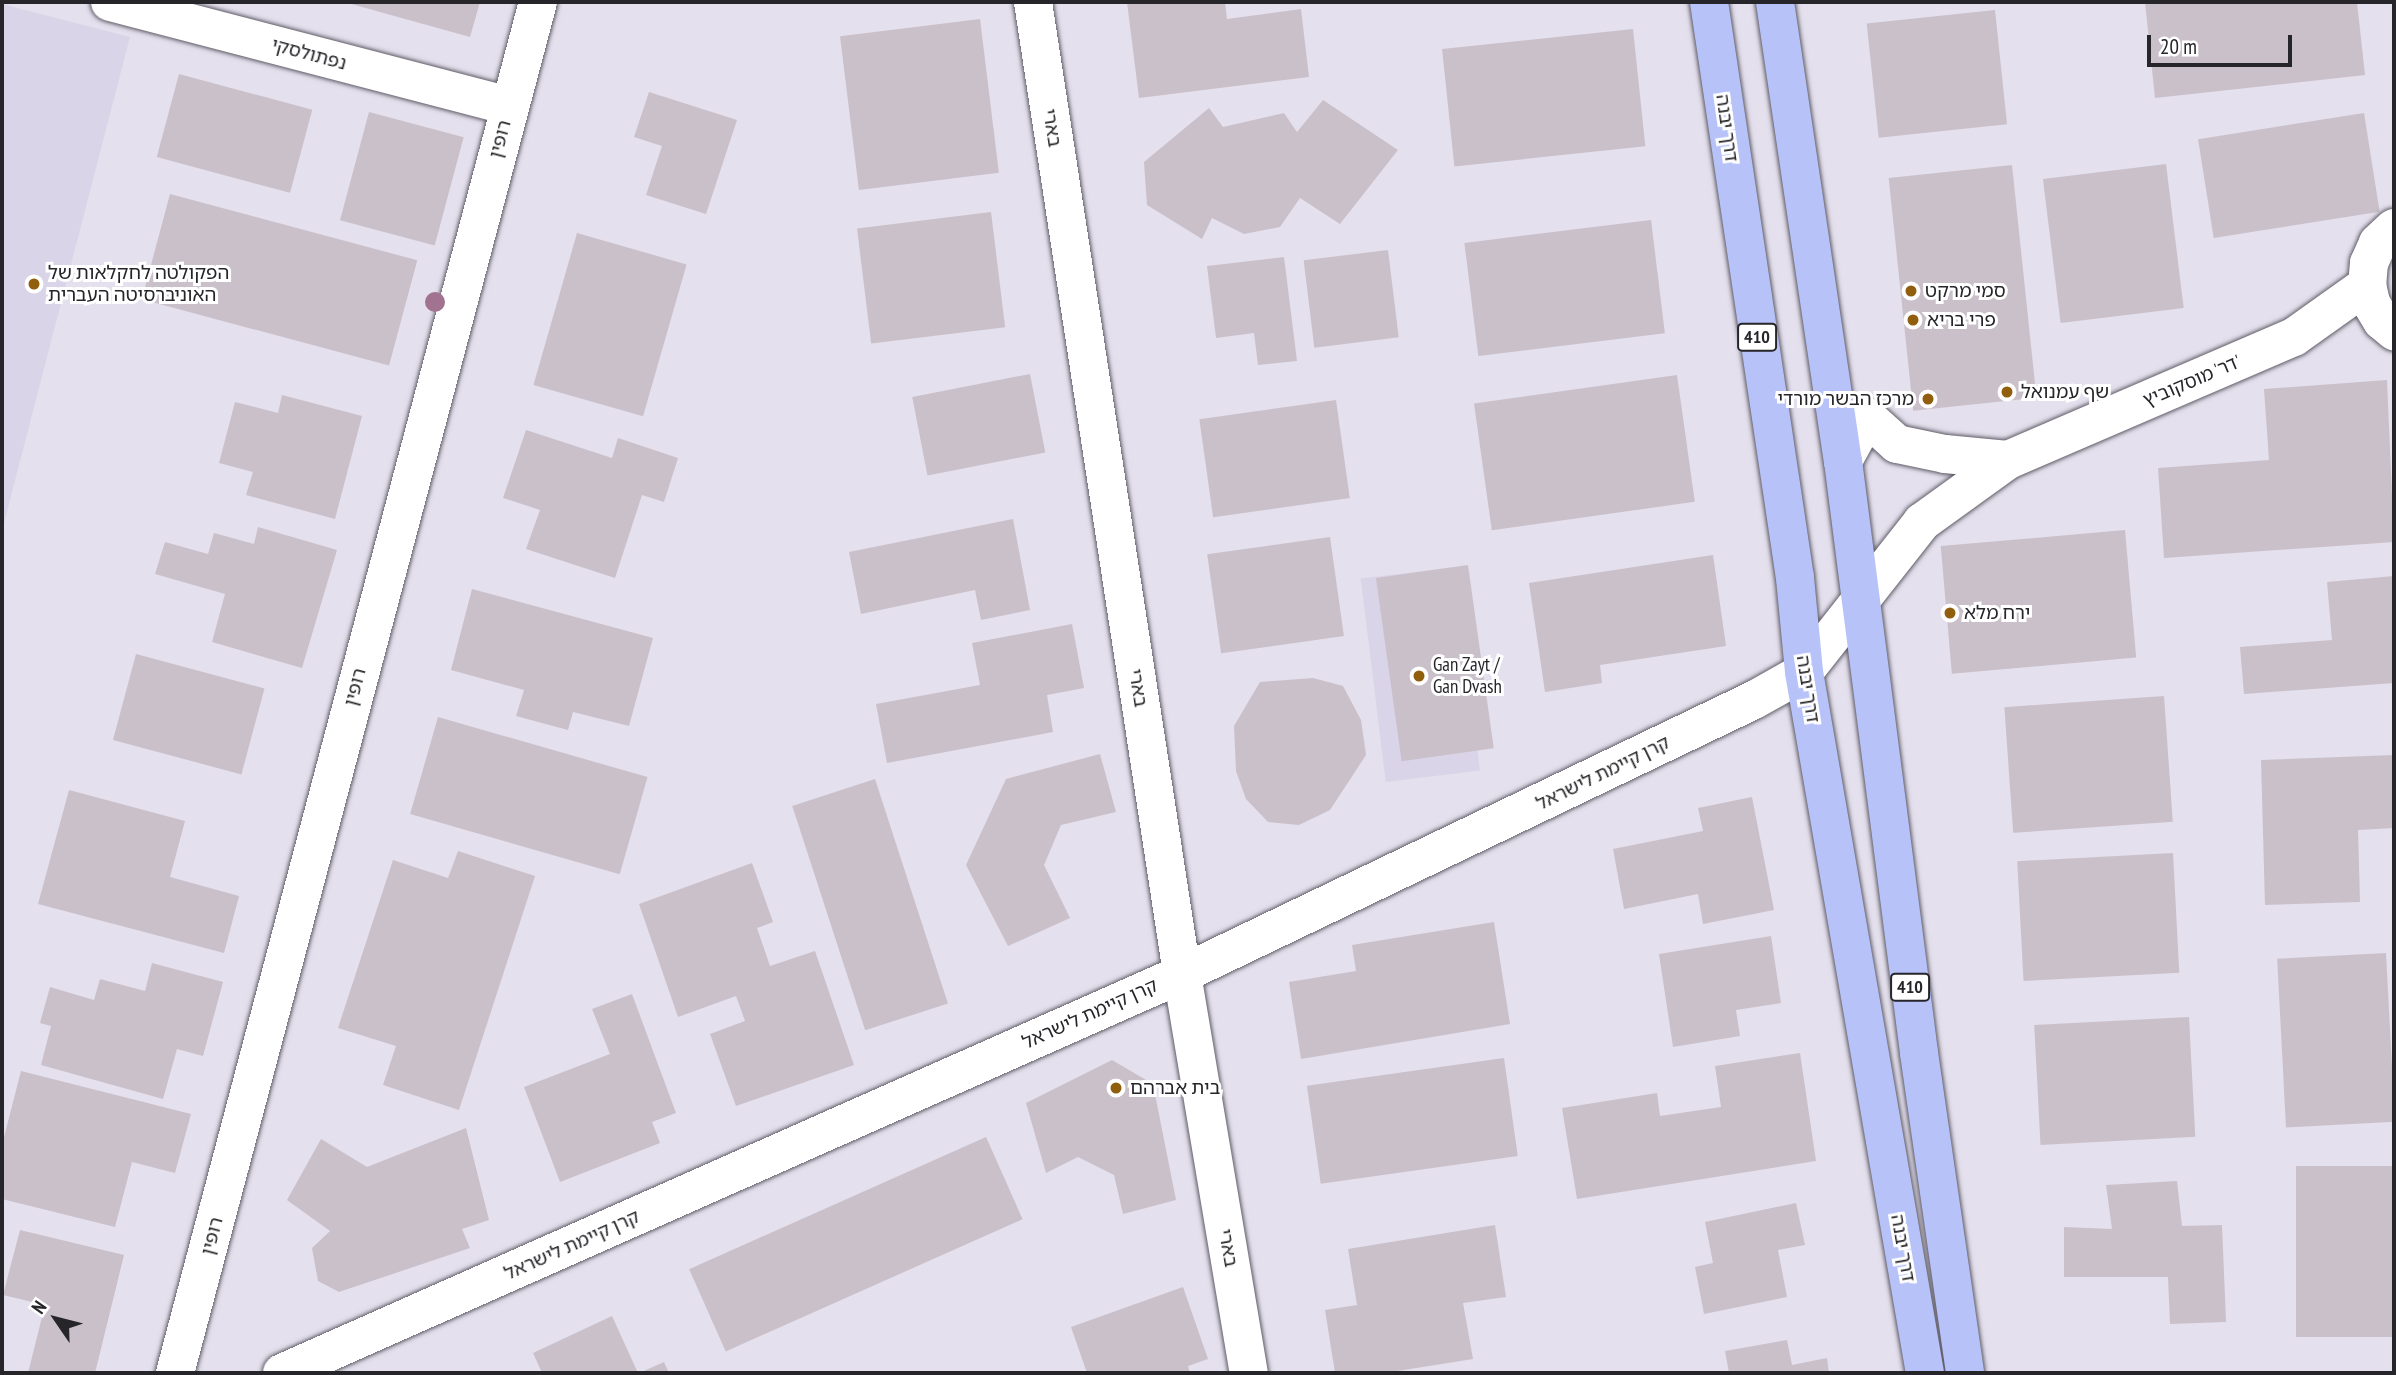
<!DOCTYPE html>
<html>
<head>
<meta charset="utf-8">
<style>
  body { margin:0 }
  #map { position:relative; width:2396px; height:1375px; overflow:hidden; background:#e4e0ed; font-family:"PT Sans Narrow","Noto Sans Hebrew",sans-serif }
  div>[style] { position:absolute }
  .built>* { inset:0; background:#dad4e8; transform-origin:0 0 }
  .building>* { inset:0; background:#cac0ca; transform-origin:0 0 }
  .roads { filter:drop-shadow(0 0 2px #5f5c67) drop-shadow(0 0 2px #5f5c67) }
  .street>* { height:38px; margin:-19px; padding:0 19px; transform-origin:19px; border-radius:19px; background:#fff }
  .primary>* { height:38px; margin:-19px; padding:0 19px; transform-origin:19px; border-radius:19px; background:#b6c2f8 }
  .trees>* { width:20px; height:20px; margin:-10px; border-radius:50%; background:#a27291 }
  .dots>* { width:19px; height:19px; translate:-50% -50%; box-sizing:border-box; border:4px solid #fff; border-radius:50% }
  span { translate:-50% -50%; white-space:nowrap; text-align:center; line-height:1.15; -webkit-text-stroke:6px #fff; paint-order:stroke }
  .shield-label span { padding:2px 5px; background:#fff; border:2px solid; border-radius:5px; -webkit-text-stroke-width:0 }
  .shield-label { font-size:18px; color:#262529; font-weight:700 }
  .street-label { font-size:19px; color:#262529 }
  .poi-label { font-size:19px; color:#262529 }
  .left { translate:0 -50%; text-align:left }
  .right { translate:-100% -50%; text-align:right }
  .frame { position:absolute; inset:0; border:4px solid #262529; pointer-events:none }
  .north { position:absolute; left:21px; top:1284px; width:70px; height:70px; -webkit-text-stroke:5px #fff; paint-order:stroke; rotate:305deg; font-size:19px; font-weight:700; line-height:28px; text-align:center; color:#262529 }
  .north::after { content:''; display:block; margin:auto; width:24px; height:32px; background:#262529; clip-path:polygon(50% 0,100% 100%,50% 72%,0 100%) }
  .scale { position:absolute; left:2147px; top:35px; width:145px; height:32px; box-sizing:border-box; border:4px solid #262529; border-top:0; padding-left:9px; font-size:21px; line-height:24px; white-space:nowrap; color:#262529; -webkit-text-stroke:5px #fff; paint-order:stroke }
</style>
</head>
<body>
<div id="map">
  <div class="built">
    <div style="clip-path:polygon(2px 4px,130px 37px,2px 531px)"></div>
    <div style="left:1455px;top:567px;width:205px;height:95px;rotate:83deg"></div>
  </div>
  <div class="building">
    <div style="clip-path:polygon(344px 2px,480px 2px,470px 37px)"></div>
    <div style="clip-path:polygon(1127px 2px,1225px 2px,1227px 19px,1301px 9px,1309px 77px,1139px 98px)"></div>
    <div style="clip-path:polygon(2145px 2px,2357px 2px,2365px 75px,2155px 98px)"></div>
    <div style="left:1995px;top:10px;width:115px;height:129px;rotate:84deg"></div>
    <div style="left:980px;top:19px;width:155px;height:141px;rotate:83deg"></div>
    <div style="left:1633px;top:29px;width:118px;height:192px;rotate:84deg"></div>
    <div style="left:179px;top:74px;width:138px;height:86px;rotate:15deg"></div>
    <div style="clip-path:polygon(649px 92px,737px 120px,706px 214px,646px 195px,662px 146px,634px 137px)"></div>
    <div style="clip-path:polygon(1323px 100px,1398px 150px,1340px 224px,1300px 198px,1280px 227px,1244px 234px,1212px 218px,1202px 239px,1147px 205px,1144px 162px,1209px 108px,1223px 127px,1284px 113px,1297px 132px)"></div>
    <div style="left:369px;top:112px;width:98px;height:112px;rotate:15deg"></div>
    <div style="left:2364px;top:113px;width:100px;height:168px;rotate:81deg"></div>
    <div style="left:2166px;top:164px;width:145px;height:124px;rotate:83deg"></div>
    <div style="left:2012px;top:165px;width:234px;height:124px;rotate:84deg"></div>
    <div style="left:170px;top:194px;width:256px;height:109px;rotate:15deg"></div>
    <div style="left:991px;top:212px;width:116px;height:135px;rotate:83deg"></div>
    <div style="left:1651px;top:220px;width:114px;height:188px;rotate:83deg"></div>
    <div style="left:577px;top:233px;width:114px;height:158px;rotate:16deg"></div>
    <div style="left:1388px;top:250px;width:88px;height:85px;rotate:83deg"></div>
    <div style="clip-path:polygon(1284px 257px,1297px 361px,1258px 365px,1254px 333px,1216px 338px,1207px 266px)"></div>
    <div style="left:1030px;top:374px;width:80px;height:120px;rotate:79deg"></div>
    <div style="left:1677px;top:375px;width:128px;height:205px;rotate:82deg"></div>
    <div style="clip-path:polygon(2387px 380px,2394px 542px,2164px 558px,2158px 468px,2269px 460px,2264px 389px)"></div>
    <div style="clip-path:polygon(282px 395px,362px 416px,335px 519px,246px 495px,253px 472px,219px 463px,235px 402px,278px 413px)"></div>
    <div style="left:1336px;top:400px;width:99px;height:138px;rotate:82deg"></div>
    <div style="clip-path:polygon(526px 430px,612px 458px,618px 438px,678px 458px,664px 502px,642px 495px,615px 578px,526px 549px,540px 510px,503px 498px)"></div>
    <div style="clip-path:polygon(1013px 519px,1030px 610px,981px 620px,975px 590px,861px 614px,849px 552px)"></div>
    <div style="clip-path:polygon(258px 527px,337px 550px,302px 668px,212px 642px,225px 594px,155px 574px,165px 542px,208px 554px,214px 533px,254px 544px)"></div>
    <div style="left:2125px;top:530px;width:128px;height:185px;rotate:85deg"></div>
    <div style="left:1330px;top:537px;width:100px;height:124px;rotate:82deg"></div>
    <div style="clip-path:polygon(1713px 555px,1726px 646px,1600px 665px,1602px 683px,1545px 692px,1529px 583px)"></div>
    <div style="left:1468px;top:565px;width:185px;height:93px;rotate:82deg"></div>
    <div style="clip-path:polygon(2394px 576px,2394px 683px,2244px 694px,2240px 647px,2332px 640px,2327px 582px)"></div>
    <div style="clip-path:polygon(472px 589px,653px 638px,629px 726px,573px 712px,568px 730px,516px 716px,524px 690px,451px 670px)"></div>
    <div style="clip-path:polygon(1072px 624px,1084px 688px,1047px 695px,1053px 732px,887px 763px,876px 704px,980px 685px,972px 643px)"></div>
    <div style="left:136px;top:654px;width:133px;height:89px;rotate:15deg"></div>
    <div style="clip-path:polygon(1313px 678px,1343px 686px,1361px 720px,1366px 755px,1330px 810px,1299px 825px,1268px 822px,1246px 799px,1236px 771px,1234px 726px,1260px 682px)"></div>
    <div style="left:2164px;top:696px;width:126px;height:160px;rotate:86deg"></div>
    <div style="left:438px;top:717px;width:218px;height:101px;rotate:16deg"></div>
    <div style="clip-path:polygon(1100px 754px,1116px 812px,1061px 825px,1044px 865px,1070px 918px,1008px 946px,966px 865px,1006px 779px)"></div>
    <div style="clip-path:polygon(2394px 755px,2394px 828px,2358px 830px,2360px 902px,2265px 905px,2261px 760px)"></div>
    <div style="left:875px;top:779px;width:236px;height:87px;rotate:72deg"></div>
    <div style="clip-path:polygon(69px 790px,185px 821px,170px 877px,239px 896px,224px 953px,38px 904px)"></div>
    <div style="clip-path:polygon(1752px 797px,1774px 910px,1703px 924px,1698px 894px,1624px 909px,1613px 849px,1703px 831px,1698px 808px)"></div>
    <div style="clip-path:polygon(458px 851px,535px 876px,459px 1110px,383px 1085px,396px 1046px,338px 1028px,393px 860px,448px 878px)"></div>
    <div style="left:2173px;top:853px;width:120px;height:156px;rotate:87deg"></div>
    <div style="clip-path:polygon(752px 863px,773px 922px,757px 928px,770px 966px,815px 951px,854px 1065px,736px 1106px,710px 1034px,745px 1021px,736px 996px,678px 1017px,639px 904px)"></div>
    <div style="clip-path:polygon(1494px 922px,1510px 1024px,1301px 1059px,1289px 982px,1356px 971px,1352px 945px)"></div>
    <div style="clip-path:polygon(1771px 936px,1781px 1003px,1736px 1010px,1740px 1036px,1673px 1047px,1659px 954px)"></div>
    <div style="left:2386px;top:953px;width:169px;height:109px;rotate:87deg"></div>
    <div style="clip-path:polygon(152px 963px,223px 982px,203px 1056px,177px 1049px,163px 1099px,41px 1065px,51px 1026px,40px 1023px,50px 987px,94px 1000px,100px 979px,145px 991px)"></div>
    <div style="clip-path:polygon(632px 994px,676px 1113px,652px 1122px,660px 1143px,560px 1182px,524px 1087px,610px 1054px,592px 1009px)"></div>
    <div style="left:2189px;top:1017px;width:120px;height:155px;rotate:87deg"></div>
    <div style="clip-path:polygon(1800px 1053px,1816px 1161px,1577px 1199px,1562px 1108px,1657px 1093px,1660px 1116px,1721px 1107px,1715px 1066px)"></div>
    <div style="left:1504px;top:1058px;width:99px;height:199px;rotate:82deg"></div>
    <div style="clip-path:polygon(1112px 1060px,1153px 1084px,1176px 1200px,1123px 1214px,1114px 1175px,1078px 1157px,1046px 1173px,1026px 1103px)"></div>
    <div style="clip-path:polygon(21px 1071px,191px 1114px,175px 1173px,132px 1162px,115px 1227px,2px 1199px,2px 1145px)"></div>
    <div style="clip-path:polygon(466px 1128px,489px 1220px,462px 1229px,470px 1248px,339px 1292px,318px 1281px,312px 1248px,330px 1231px,287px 1200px,321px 1139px,367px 1167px)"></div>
    <div style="left:986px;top:1137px;width:90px;height:325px;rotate:66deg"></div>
    <div style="left:2394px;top:1166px;width:171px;height:98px;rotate:90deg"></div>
    <div style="clip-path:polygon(2177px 1181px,2182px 1226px,2222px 1225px,2226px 1322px,2170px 1324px,2168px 1277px,2064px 1277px,2064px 1227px,2112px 1229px,2106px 1185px)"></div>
    <div style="clip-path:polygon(1796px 1203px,1805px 1245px,1778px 1250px,1787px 1297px,1704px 1314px,1695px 1267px,1713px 1263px,1705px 1222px)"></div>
    <div style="clip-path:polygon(1495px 1225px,1506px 1297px,1463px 1303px,1473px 1359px,1385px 1373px,1335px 1373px,1325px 1310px,1357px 1305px,1348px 1249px)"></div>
    <div style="clip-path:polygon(20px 1230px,124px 1255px,95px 1373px,28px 1373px,45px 1305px,3px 1295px)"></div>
    <div style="clip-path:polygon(1183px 1287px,1208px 1359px,1188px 1366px,1190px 1373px,1087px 1373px,1071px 1327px)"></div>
    <div style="clip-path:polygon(612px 1316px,638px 1373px,542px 1373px,533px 1353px)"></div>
    <div style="clip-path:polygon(1787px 1340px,1792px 1365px,1827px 1358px,1829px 1373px,1729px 1373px,1725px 1351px)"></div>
    <div style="clip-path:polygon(664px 1362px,669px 1373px,639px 1373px)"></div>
  </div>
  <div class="roads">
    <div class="street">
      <div style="left:110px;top:2px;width:411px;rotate:14.6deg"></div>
      <div style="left:1033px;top:2px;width:983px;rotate:81.28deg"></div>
      <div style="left:1182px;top:974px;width:405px;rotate:80.5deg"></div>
      <div style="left:2394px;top:228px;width:22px;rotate:137deg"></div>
      <div style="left:2378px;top:243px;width:22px;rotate:114deg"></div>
      <div style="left:2369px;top:263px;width:22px;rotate:95deg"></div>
      <div style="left:2367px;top:285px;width:18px;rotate:77deg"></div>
      <div style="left:2371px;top:303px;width:21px;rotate:59deg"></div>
      <div style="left:2382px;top:321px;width:16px;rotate:40deg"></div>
      <div style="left:1843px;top:461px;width:50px;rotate:-61.4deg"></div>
      <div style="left:1867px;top:417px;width:40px;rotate:42deg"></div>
      <div style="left:1897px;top:444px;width:49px;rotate:11.8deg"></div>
      <div style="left:1945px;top:454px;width:63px;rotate:5.4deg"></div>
      <div style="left:175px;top:1373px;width:1418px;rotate:-75.17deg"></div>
      <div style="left:282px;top:1373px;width:984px;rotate:-23.91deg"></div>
      <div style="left:1182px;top:974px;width:634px;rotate:-25.6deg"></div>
      <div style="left:1754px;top:700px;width:57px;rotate:-29.2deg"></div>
      <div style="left:1804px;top:672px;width:191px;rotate:-51.8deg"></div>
      <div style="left:1922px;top:522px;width:106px;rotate:-35.8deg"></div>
      <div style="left:2008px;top:460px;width:311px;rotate:-23.3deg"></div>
      <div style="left:2294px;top:337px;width:90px;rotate:-35.5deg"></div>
    </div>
    <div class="primary">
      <div style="left:1709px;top:2px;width:582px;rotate:81.51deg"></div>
      <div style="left:1795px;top:578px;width:94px;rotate:84.5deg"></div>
      <div style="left:1804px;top:672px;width:711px;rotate:80.21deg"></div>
      <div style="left:1775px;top:2px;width:464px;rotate:81.6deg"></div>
      <div style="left:1843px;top:461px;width:597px;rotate:82.68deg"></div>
      <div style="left:1919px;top:1053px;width:323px;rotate:81.8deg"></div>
    </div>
  </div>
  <div class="trees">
    <div style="left:435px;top:302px"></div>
  </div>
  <div class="dots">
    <div style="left:34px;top:284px;background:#905e0d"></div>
    <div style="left:1911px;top:291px;background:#905e0d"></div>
    <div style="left:1913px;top:320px;background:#905e0d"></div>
    <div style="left:2007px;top:392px;background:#905e0d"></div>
    <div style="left:1928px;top:399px;background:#905e0d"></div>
    <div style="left:1950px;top:613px;background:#905e0d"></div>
    <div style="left:1419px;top:676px;background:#905e0d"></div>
    <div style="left:1116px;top:1088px;background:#905e0d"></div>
  </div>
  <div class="shield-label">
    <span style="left:1757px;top:337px">410</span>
    <span style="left:1910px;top:987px">410</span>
  </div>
  <div class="street-label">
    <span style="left:309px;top:54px;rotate:15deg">נפתולסקי</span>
    <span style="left:1052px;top:128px;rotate:81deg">בארי</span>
    <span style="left:1727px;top:128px;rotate:82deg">דרך יבנה</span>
    <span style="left:500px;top:139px;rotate:-75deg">רופין</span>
    <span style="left:2192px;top:381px;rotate:-23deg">דר' מוסקוביץ'</span>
    <span style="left:355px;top:687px;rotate:-75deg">רופין</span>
    <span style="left:1138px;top:688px;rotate:81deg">בארי</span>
    <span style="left:1808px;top:689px;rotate:81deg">דרך יבנה</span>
    <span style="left:1603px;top:773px;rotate:-26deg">קרן קיימת לישראל</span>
    <span style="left:1090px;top:1014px;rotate:-24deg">קרן קיימת לישראל</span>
    <span style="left:212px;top:1236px;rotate:-75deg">רופין</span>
    <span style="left:572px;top:1245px;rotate:-24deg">קרן קיימת לישראל</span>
    <span style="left:1228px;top:1248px;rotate:80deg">בארי</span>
    <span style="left:1903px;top:1248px;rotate:80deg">דרך יבנה</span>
  </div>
  <div class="poi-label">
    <span class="left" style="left:48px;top:284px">הפקולטה לחקלאות של<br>האוניברסיטה העברית</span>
    <span class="left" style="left:1925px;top:291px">סמי מרקט</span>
    <span class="left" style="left:1927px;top:320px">פרי בריא</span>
    <span class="left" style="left:2021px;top:392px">שף עמנואל</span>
    <span class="right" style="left:1914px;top:399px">מרכז הבשר מורדי</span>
    <span class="left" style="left:1964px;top:613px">ירח מלא</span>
    <span class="left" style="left:1433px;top:676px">Gan Zayt /<br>Gan Dvash</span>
    <span class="left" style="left:1130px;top:1088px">בית אברהם</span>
  </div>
  <div class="frame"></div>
  <div class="north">N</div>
  <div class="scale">20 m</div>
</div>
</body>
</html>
